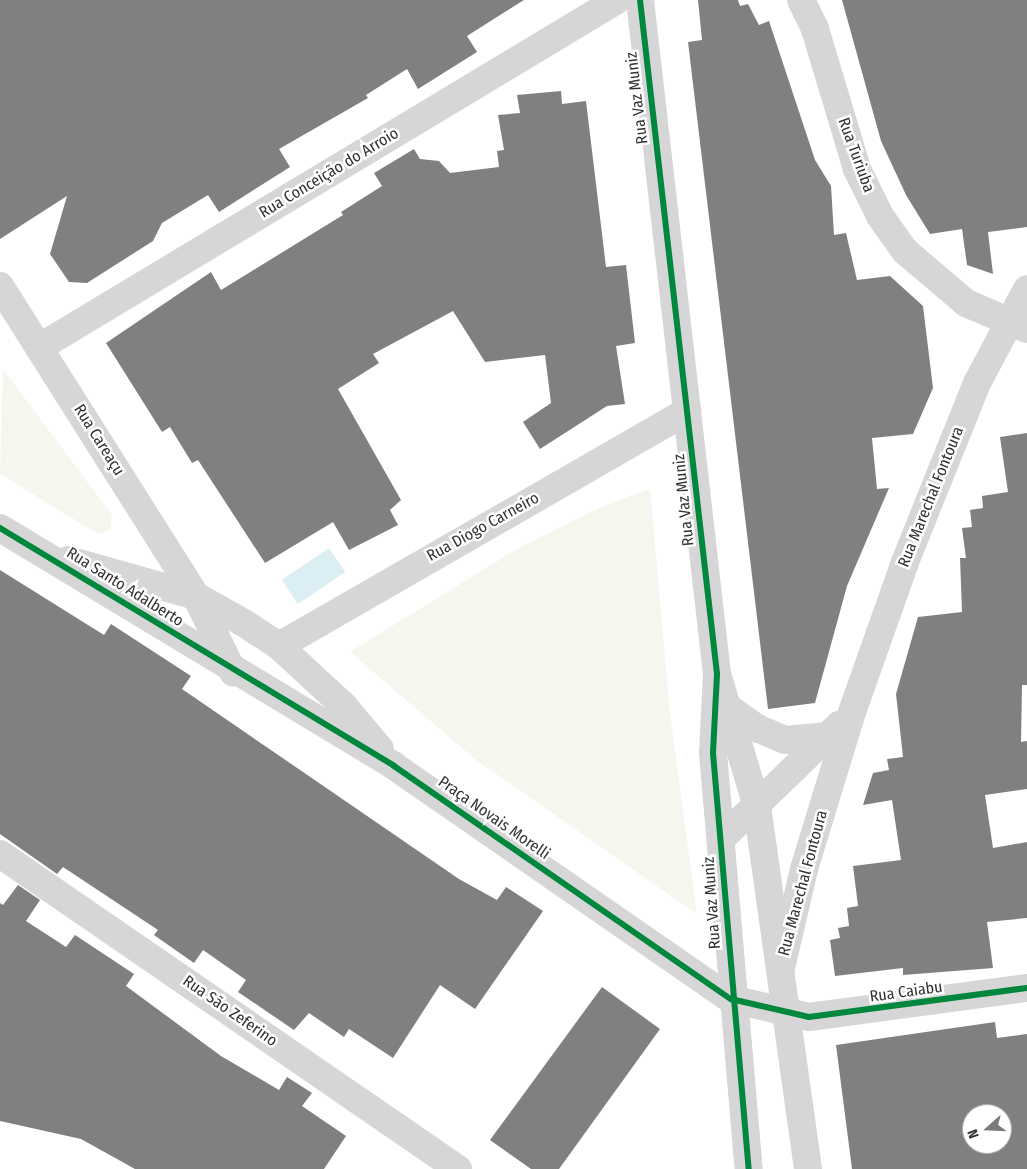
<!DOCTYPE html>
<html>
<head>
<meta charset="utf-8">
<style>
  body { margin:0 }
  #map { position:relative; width:1027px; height:1169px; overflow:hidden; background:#fff; font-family:"Fira Sans Condensed",sans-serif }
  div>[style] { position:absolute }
  .green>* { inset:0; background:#f3f7ee }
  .water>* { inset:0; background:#dbeef4; transform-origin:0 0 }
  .building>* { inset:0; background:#808080 }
  .minor>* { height:28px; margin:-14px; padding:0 14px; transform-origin:14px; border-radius:14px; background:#d6d6d6 }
  .tertiary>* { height:28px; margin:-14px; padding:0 14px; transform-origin:14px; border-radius:14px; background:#d6d6d6 }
  .cycleway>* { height:6px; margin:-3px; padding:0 3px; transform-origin:3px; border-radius:3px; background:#00873e }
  span { translate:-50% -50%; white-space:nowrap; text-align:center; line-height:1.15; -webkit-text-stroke:5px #fff; paint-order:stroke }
  .street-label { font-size:16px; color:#323232 }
  .north { position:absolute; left:962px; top:1104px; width:50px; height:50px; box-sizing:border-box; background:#fff; border:1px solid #adadad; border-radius:50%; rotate:250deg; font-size:14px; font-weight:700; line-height:20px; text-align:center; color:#323232 }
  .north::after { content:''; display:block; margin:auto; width:18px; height:22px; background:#7a7a7a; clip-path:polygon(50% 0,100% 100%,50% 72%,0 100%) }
</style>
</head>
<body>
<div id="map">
  <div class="green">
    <div style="clip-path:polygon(3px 369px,112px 515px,110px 530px,98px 534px,0 474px)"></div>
    <div style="clip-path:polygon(650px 489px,670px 714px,697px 914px,476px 760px,350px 652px,517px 549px,603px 506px)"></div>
  </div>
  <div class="water">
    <div style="left:329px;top:548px;width:29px;height:57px;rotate:56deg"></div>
  </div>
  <div class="building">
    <div style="clip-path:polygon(0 0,524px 0,467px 36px,477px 52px,418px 89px,407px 69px,366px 95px,368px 98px,279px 149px,290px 167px,219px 212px,208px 195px,162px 223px,153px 241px,87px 283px,69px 282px,50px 254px,67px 196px,0 239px)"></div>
    <div style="clip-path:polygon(698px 0,738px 0,740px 6px,748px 4px,759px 25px,769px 21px,815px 160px,831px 186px,834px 235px,846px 233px,857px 280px,890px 276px,923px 306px,933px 388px,913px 434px,872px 438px,877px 489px,889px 488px,847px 586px,815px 703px,768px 709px,688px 42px,702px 40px)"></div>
    <div style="clip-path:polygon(842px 0,1027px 0,1027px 227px,988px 232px,993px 274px,967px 265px,962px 229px,930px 234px,906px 195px,881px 141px)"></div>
    <div style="clip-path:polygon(561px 91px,562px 104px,586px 101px,606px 267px,626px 265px,635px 343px,616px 346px,625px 404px,607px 406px,540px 449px,523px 422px,551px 403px,545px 355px,485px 362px,453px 311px,373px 354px,379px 363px,338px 389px,401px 500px,390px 510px,398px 525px,349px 550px,333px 522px,265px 563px,198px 460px,192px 463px,170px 427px,162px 432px,106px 343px,211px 272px,221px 290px,343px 215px,341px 212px,382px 186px,374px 173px,414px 149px,420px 159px,439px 161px,450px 173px,499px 167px,497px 151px,504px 150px,498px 115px,520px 113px,517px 95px)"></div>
    <div style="clip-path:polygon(1027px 433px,1027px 685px,1022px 685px,1021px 742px,1027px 741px,1027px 789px,985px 795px,993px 848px,1027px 842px,1027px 918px,987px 922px,993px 968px,903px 975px,903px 968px,835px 976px,830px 940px,840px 938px,838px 928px,849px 926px,847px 908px,858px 906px,853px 866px,901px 860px,892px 800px,863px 805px,873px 773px,889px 770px,887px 759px,903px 757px,896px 694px,918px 617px,962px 612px,960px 558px,966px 558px,962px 528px,972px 527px,970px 510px,983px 508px,982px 496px,1008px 492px,1000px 437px)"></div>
    <div style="clip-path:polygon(0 570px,104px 635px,111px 624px,191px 676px,182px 689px,459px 879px,497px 900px,506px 887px,543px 911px,475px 1009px,440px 985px,393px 1058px,349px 1029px,344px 1037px,309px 1013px,294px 1030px,238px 992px,246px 980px,203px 950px,194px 963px,154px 935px,158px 930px,63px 867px,57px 874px,0 834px)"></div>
    <div style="clip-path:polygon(18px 885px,40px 900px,26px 921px,66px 947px,75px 935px,134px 974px,126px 986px,221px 1056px,279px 1090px,287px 1077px,312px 1093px,302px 1106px,346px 1136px,324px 1169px,135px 1169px,81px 1139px,0 1121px,0 903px,3px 905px)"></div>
    <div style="clip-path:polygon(602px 987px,660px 1029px,559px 1169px,531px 1169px,490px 1140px)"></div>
    <div style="clip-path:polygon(evenodd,995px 1022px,997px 1038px,1027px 1034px,1027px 1169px,852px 1169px,836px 1045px,995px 1022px,972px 1114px,1002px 1114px,1002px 1144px,972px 1144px,972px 1114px)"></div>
  </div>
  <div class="minor">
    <div style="left:801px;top:0;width:32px;rotate:64deg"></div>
    <div style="left:815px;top:29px;width:146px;rotate:73.3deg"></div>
    <div style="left:857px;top:169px;width:52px;rotate:63.9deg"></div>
    <div style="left:880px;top:216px;width:43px;rotate:54.5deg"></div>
    <div style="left:905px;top:251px;width:80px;rotate:40.4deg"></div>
    <div style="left:966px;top:303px;width:66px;rotate:23.1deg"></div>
    <div style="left:0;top:286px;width:367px;rotate:57.7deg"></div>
    <div style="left:196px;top:596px;width:85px;rotate:64deg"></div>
    <div style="left:40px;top:347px;width:673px;rotate:-31.02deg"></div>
    <div style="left:0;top:528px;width:460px;rotate:31.1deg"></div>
    <div style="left:394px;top:766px;width:410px;rotate:34.7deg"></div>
    <div style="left:731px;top:999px;width:80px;rotate:13deg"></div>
    <div style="left:809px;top:1017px;width:220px;rotate:-7.6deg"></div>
    <div style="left:68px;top:560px;width:133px;rotate:15.7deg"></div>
    <div style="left:196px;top:596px;width:55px;rotate:29.4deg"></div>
    <div style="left:244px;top:623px;width:42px;rotate:33.3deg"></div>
    <div style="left:279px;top:646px;width:87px;rotate:42.7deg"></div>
    <div style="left:343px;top:705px;width:57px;rotate:49.9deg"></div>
    <div style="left:279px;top:646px;width:471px;rotate:-29.9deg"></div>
    <div style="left:721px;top:839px;width:165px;rotate:-44deg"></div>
    <div style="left:0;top:854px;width:556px;rotate:34.52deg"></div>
    <div style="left:781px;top:968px;width:102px;rotate:-76.9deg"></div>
    <div style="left:804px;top:869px;width:164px;rotate:-73deg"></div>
    <div style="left:852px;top:712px;width:159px;rotate:-70.5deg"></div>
    <div style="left:905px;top:562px;width:193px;rotate:-68.1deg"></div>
    <div style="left:977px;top:383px;width:106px;rotate:-62deg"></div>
  </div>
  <div class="tertiary">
    <div style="left:640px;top:0;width:678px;rotate:83.48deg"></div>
    <div style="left:717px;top:674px;width:79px;rotate:92.9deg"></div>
    <div style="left:713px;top:753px;width:418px;rotate:85.1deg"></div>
    <div style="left:718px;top:677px;width:135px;rotate:73.2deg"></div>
    <div style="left:757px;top:806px;width:367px;rotate:82deg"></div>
    <div style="left:730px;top:709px;width:35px;rotate:35deg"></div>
    <div style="left:759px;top:729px;width:28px;rotate:23deg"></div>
    <div style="left:785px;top:740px;width:43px;rotate:-5.3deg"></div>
  </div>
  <div class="cycleway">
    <div style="left:640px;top:0;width:678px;rotate:83.48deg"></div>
    <div style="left:717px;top:674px;width:79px;rotate:92.9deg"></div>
    <div style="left:713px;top:753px;width:418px;rotate:85.1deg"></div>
    <div style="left:0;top:528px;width:460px;rotate:31.1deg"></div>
    <div style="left:394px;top:766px;width:410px;rotate:34.7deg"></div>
    <div style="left:731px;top:999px;width:80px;rotate:13deg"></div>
    <div style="left:809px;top:1017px;width:220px;rotate:-7.6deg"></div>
  </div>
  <div class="street-label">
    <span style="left:637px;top:98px;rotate:-97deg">Rua Vaz Muniz</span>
    <span style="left:856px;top:155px;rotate:70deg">Rua Turiuba</span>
    <span style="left:329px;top:173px;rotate:-31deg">Rua Conceição do Arroio</span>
    <span style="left:99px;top:440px;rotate:58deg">Rua Careaçu</span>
    <span style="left:931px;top:497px;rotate:-68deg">Rua Marechal Fontoura</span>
    <span style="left:684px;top:500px;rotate:-96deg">Rua Vaz Muniz</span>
    <span style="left:483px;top:527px;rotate:-29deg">Rua Diogo Carneiro</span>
    <span style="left:125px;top:587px;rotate:32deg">Rua Santo Adalberto</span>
    <span style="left:494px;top:818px;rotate:35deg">Praça Novais Morelli</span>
    <span style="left:803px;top:883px;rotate:-75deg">Rua Marechal Fontoura</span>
    <span style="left:712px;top:903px;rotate:-94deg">Rua Vaz Muniz</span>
    <span style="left:906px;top:992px;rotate:-8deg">Rua Caiabu</span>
    <span style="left:230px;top:1011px;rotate:35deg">Rua São Zeferino</span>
  </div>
  <div class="north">N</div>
</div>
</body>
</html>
